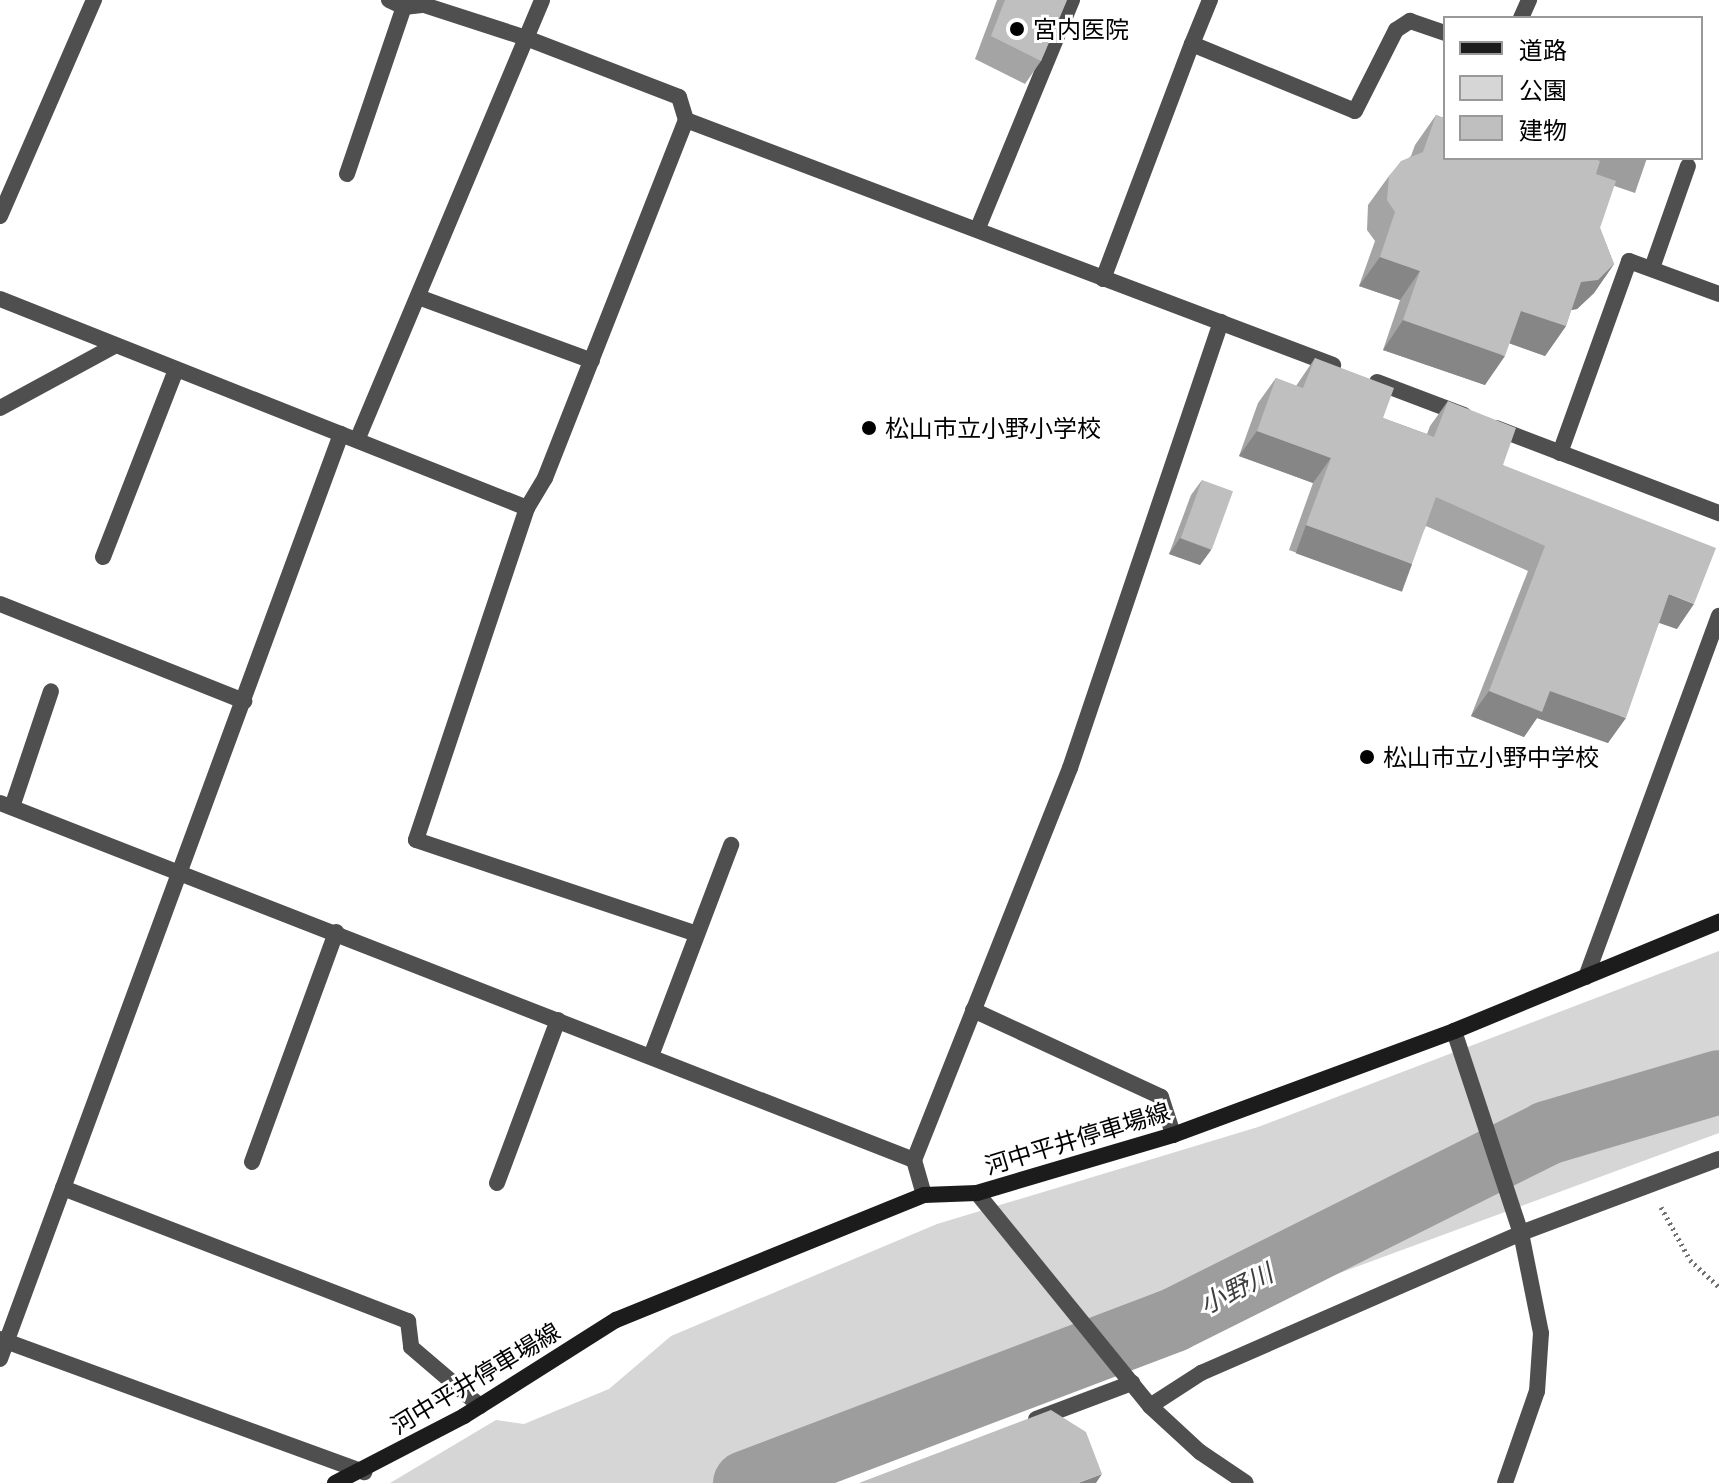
<!DOCTYPE html>
<html>
<head>
<meta charset="utf-8">
<style>
  body { margin:0 }
  #map { position:relative; width:1719px; height:1483px; overflow:hidden; background:#fff; font-family:Lato,"Noto Sans JP",sans-serif }
  div>[style] { position:absolute }
  .green>* { inset:0; background:#d6d6d6 }
  .water>* { inset:0; background:#9d9d9d }
  .river>* { height:64px; margin:-32px; padding:0 32px; transform-origin:32px; border-radius:32px; background:#9d9d9d }
  .path>* { height:5px; margin-top:-2.5px; transform-origin:0; background:repeating-linear-gradient(90deg,#717171 0 2px,transparent 0 6px) }
  .street>* { height:16px; margin:-8px; padding:0 8px; transform-origin:8px; border-radius:8px; background:#4f4f4f }
  .secondary>* { height:16px; margin:-8px; padding:0 8px; transform-origin:8px; border-radius:8px; background:#1c1c1c }
  .wall>* { inset:0; background:#a4a4a4 }
  .shaded-wall>* { inset:0; background:#868686; transform-origin:0 0 }
  .building>* { inset:0; background:#bfbfbf; transform-origin:0 0 }
  .dots>* { width:22px; height:22px; translate:-50% -50%; box-sizing:border-box; border:4px solid #fff; border-radius:50% }
  span { translate:-50% -50%; white-space:nowrap; text-align:center; line-height:1.15; -webkit-text-stroke:6px #fff; paint-order:stroke }
  .poi-label { font-size:24px; color:#000 }
  .left { translate:0 -50%; text-align:left }
  .street-label { font-size:24px; color:#000 }
  .water-label { font-size:26px; color:#3e3e3e; font-style:italic }
  .legend { position:absolute; left:1443px; top:16px; width:260px; height:144px; box-sizing:border-box; background:#fff; border:2px solid #999; margin:0; padding:10px 14px; list-style:none; font-size:24px; color:#000 }
  .legend li { display:flex; align-items:center; gap:16px; height:40px }
  .legend b { width:40px; border:2px solid #999 }
</style>
</head>
<body>
<div id="map">
  <div class="green">
    <div style="clip-path:polygon(1719px 951px,1719px 1133px,1131px 1350px,796px 1483px,390px 1483px,496px 1420px,524px 1424px,609px 1389px,671px 1336px,937px 1224px,1258px 1127px)"></div>
  </div>
  <div class="water">
    <div style="clip-path:polygon(1533px 158px,1647px 158px,1635px 193px)"></div>
  </div>
  <div class="river">
    <div style="left:745px;top:1483px;width:459px;rotate:-20.8deg"></div>
    <div style="left:1174px;top:1320px;width:417px;rotate:-26.6deg"></div>
    <div style="left:1547px;top:1133px;width:179px;rotate:-16.5deg"></div>
  </div>
  <div class="path">
    <div style="left:1661px;top:1207px;width:60px;rotate:61.3deg"></div>
    <div style="left:1690px;top:1260px;width:40px;rotate:43deg"></div>
  </div>
  <div class="street">
    <div style="left:389px;top:0;width:17px;rotate:25deg"></div>
    <div style="left:404px;top:7px;width:20px;rotate:-6deg"></div>
    <div style="left:424px;top:5px;width:107px;rotate:17.9deg"></div>
    <div style="left:526px;top:38px;width:164px;rotate:21.1deg"></div>
    <div style="left:679px;top:97px;width:24px;rotate:73deg"></div>
    <div style="left:1521px;top:18px;width:20px;rotate:-66deg"></div>
    <div style="left:1192px;top:44px;width:48px;rotate:-67.8deg"></div>
    <div style="left:347px;top:174px;width:176px;rotate:-71.2deg"></div>
    <div style="left:0;top:216px;width:236px;rotate:-66.5deg"></div>
    <div style="left:978px;top:228px;width:247px;rotate:-67.6deg"></div>
    <div style="left:1652px;top:268px;width:108px;rotate:-70.6deg"></div>
    <div style="left:1103px;top:279px;width:251px;rotate:-69.3deg"></div>
    <div style="left:1192px;top:44px;width:176px;rotate:22.3deg"></div>
    <div style="left:1355px;top:111px;width:91px;rotate:-63.2deg"></div>
    <div style="left:1396px;top:30px;width:17px;rotate:-33deg"></div>
    <div style="left:1410px;top:21px;width:37px;rotate:19deg"></div>
    <div style="left:421px;top:298px;width:182px;rotate:20.2deg"></div>
    <div style="left:0;top:299px;width:567px;rotate:21.63deg"></div>
    <div style="left:527px;top:508px;width:35px;rotate:-59deg"></div>
    <div style="left:545px;top:478px;width:385px;rotate:-68.5deg"></div>
    <div style="left:686px;top:120px;width:692px;rotate:20.74deg"></div>
    <div style="left:1377px;top:382px;width:93px;rotate:20.8deg"></div>
    <div style="left:0;top:408px;width:130px;rotate:-28.5deg"></div>
    <div style="left:1496px;top:428px;width:239px;rotate:20.9deg"></div>
    <div style="left:358px;top:438px;width:475px;rotate:-67.2deg"></div>
    <div style="left:1560px;top:453px;width:204px;rotate:-70.2deg"></div>
    <div style="left:1629px;top:261px;width:96px;rotate:20.1deg"></div>
    <div style="left:527px;top:508px;width:350px;rotate:108.5deg"></div>
    <div style="left:416px;top:840px;width:296px;rotate:18.5deg"></div>
    <div style="left:103px;top:557px;width:201px;rotate:-68.7deg"></div>
    <div style="left:0;top:604px;width:263px;rotate:21.7deg"></div>
    <div style="left:0;top:803px;width:981px;rotate:21.34deg"></div>
    <div style="left:12px;top:807px;width:122px;rotate:-71.4deg"></div>
    <div style="left:1586px;top:977px;width:385px;rotate:-69.8deg"></div>
    <div style="left:973px;top:1010px;width:207px;rotate:24.8deg"></div>
    <div style="left:1161px;top:1097px;width:40px;rotate:72deg"></div>
    <div style="left:1454px;top:1031px;width:213px;rotate:71.7deg"></div>
    <div style="left:1521px;top:1233px;width:102px;rotate:78.7deg"></div>
    <div style="left:1541px;top:1333px;width:58px;rotate:93.9deg"></div>
    <div style="left:1537px;top:1391px;width:97px;rotate:109.2deg"></div>
    <div style="left:651px;top:1056px;width:226px;rotate:-69.2deg"></div>
    <div style="left:252px;top:1162px;width:245px;rotate:-69.9deg"></div>
    <div style="left:497px;top:1183px;width:174px;rotate:-69.5deg"></div>
    <div style="left:63px;top:1188px;width:370px;rotate:21.1deg"></div>
    <div style="left:408px;top:1321px;width:26px;rotate:83deg"></div>
    <div style="left:411px;top:1347px;width:91px;rotate:40.5deg"></div>
    <div style="left:977px;top:1193px;width:274px;rotate:50.9deg"></div>
    <div style="left:1150px;top:1406px;width:68px;rotate:42.6deg"></div>
    <div style="left:1200px;top:1452px;width:55px;rotate:34deg"></div>
    <div style="left:924px;top:1195px;width:36px;rotate:-106deg"></div>
    <div style="left:914px;top:1160px;width:422px;rotate:-68.3deg"></div>
    <div style="left:1070px;top:768px;width:471px;rotate:-71.3deg"></div>
    <div style="left:0;top:1339px;width:388px;rotate:20.1deg"></div>
    <div style="left:0;top:1359px;width:986px;rotate:-69.76deg"></div>
    <div style="left:1150px;top:1406px;width:61px;rotate:-32.9deg"></div>
    <div style="left:1201px;top:1373px;width:349px;rotate:-23.6deg"></div>
    <div style="left:1521px;top:1233px;width:211px;rotate:-20.5deg"></div>
    <div style="left:1036px;top:1419px;width:103px;rotate:-20.6deg"></div>
  </div>
  <div class="secondary">
    <div style="left:335px;top:1483px;width:145px;rotate:-27.4deg"></div>
    <div style="left:464px;top:1416px;width:180px;rotate:-32.3deg"></div>
    <div style="left:616px;top:1320px;width:332px;rotate:-22.1deg"></div>
    <div style="left:924px;top:1195px;width:53px;rotate:-2.2deg"></div>
    <div style="left:977px;top:1193px;width:204px;rotate:-16.5deg"></div>
    <div style="left:1173px;top:1135px;width:300px;rotate:-20.3deg"></div>
    <div style="left:1454px;top:1031px;width:287px;rotate:-22.4deg"></div>
  </div>
  <div class="wall">
    <div style="clip-path:polygon(997px 0,1067px 0,1041px 61px,1025px 84px,975px 59px)"></div>
    <div style="clip-path:polygon(1436px 115px,1596px 174px,1600px 228px,1614px 264px,1594px 293px,1577px 309px,1571px 310px,1566px 326px,1545px 356px,1509px 343px,1485px 385px,1383px 350px,1400px 300px,1359px 286px,1375px 241px,1367px 230px,1368px 205px,1389px 176px,1411px 156px,1415px 145px)"></div>
    <div style="clip-path:polygon(1315px 358px,1383px 418px,1427px 434px,1430px 426px,1448px 401px,1503px 465px,1677px 629px,1659px 623px,1608px 743px,1537px 718px,1524px 737px,1471px 716px,1528px 571px,1426px 526px,1394px 589px,1289px 550px,1313px 483px,1239px 456px,1258px 403px,1276px 378px,1296px 386px)"></div>
    <div style="clip-path:polygon(1202px 480px,1211px 550px,1200px 565px,1169px 554px,1191px 495px)"></div>
  </div>
  <div class="shaded-wall">
    <div style="clip-path:polygon(1380px 257px,1420px 271px,1400px 300px,1359px 286px)"></div>
    <div style="clip-path:polygon(1614px 264px,1594px 293px,1577px 309px,1560px 312px,1581px 282px)"></div>
    <div style="clip-path:polygon(1521px 311px,1566px 326px,1545px 356px,1500px 340px)"></div>
    <div style="clip-path:polygon(1403px 320px,1505px 356px,1485px 385px,1383px 350px)"></div>
    <div style="clip-path:polygon(1257px 431px,1331px 458px,1313px 483px,1239px 456px)"></div>
    <div style="left:1306px;top:525px;width:113px;height:30px;rotate:20deg"></div>
    <div style="clip-path:polygon(1180px 538px,1211px 550px,1200px 565px,1169px 554px)"></div>
    <div style="clip-path:polygon(1669px 594px,1694px 604px,1677px 629px,1652px 620px)"></div>
    <div style="clip-path:polygon(1489px 691px,1550px 691px,1626px 718px,1608px 743px,1537px 718px,1524px 737px,1471px 716px)"></div>
    <div style="clip-path:polygon(1102px 1474px,1096px 1483px,1078px 1483px)"></div>
  </div>
  <div class="building">
    <div style="clip-path:polygon(1005px 0,1067px 0,1041px 61px,991px 36px)"></div>
    <div style="clip-path:polygon(1436px 115px,1445px 119px,1445px 158px,1592px 158px,1600px 161px,1596px 174px,1616px 181px,1600px 228px,1614px 264px,1598px 280px,1581px 282px,1566px 326px,1521px 311px,1505px 356px,1403px 320px,1420px 271px,1380px 257px,1395px 212px,1387px 200px,1389px 176px,1401px 161px,1423px 152px)"></div>
    <div style="clip-path:polygon(1315px 358px,1394px 388px,1383px 418px,1434px 437px,1448px 401px,1516px 428px,1503px 465px,1716px 548px,1694px 604px,1669px 594px,1626px 718px,1550px 691px,1542px 712px,1489px 691px,1545px 546px,1436px 497px,1412px 564px,1306px 525px,1331px 458px,1257px 431px,1276px 378px,1303px 388px)"></div>
    <div style="left:1202px;top:480px;width:33px;height:62px;rotate:20deg"></div>
    <div style="clip-path:polygon(1051px 1410px,1086px 1432px,1102px 1474px,1078px 1483px,859px 1483px)"></div>
  </div>
  <div class="dots">
    <div style="left:1017px;top:29px;background:#000"></div>
    <div style="left:869px;top:428px;background:#000"></div>
    <div style="left:1367px;top:757px;background:#000"></div>
  </div>
  <div class="poi-label">
    <span class="left" style="left:1033px;top:29px">宮内医院</span>
    <span class="left" style="left:885px;top:428px">松山市立小野小学校</span>
    <span class="left" style="left:1383px;top:757px">松山市立小野中学校</span>
  </div>
  <div class="street-label">
    <span style="left:1077px;top:1138px;rotate:-17deg">河中平井停車場線</span>
    <span style="left:475px;top:1378px;rotate:-31deg">河中平井停車場線</span>
  </div>
  <div class="water-label">
    <span style="left:1236px;top:1289px;rotate:-27deg">小野川</span>
  </div>
  <ul class="legend">
  <li><b style="height:10px;background:#1c1c1c"></b>道路</li>
  <li><b style="height:22px;background:#d6d6d6"></b>公園</li>
  <li><b style="height:22px;background:#bfbfbf"></b>建物</li>
  </ul>
</div>
</body>
</html>
